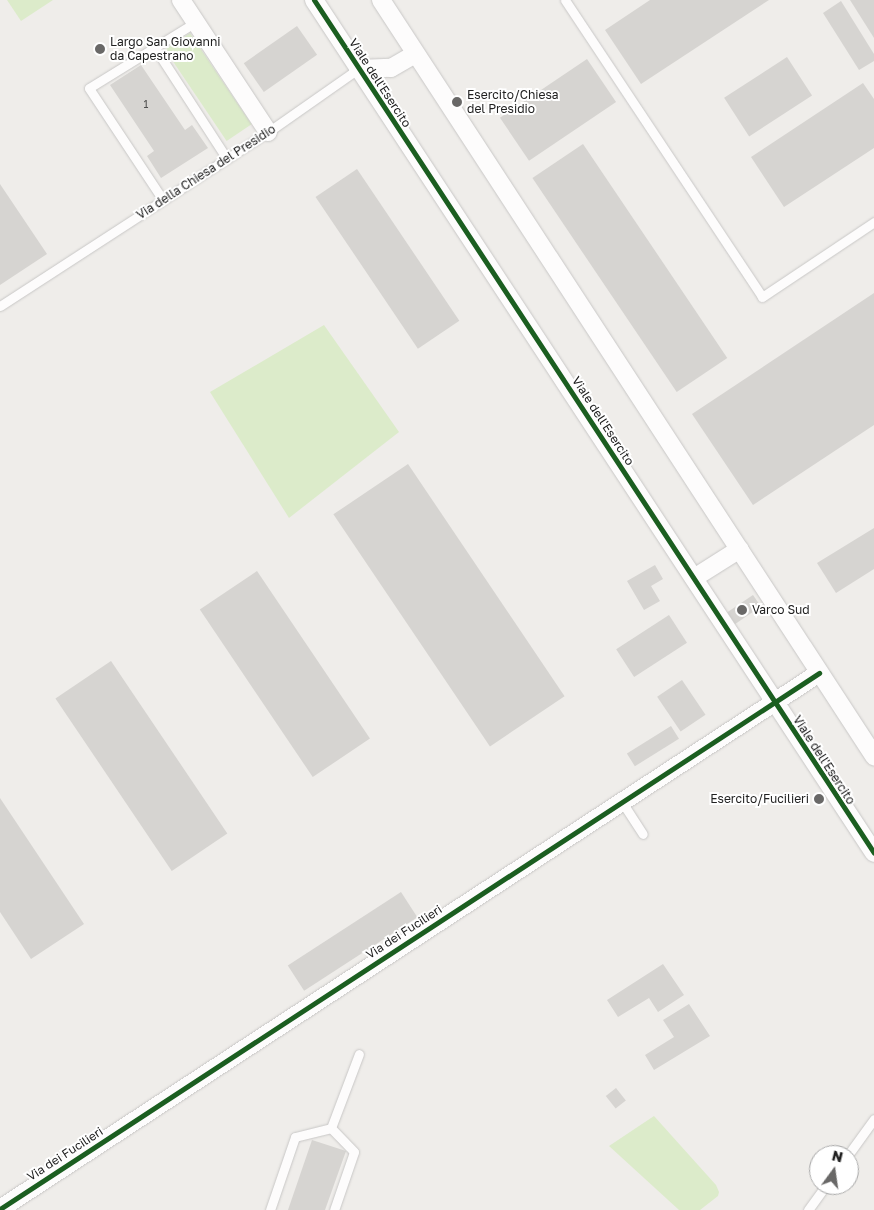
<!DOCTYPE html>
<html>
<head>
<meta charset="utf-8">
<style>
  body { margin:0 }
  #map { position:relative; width:874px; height:1210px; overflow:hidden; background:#efedea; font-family:"Golos Text",sans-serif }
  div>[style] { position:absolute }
  .grass>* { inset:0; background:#dcebca; transform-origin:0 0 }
  .building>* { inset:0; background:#d6d4d1; transform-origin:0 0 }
  .roads { filter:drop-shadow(0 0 1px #c8c7c6) drop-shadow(0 0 1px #c8c7c6) }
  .service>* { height:9px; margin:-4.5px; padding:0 4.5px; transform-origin:4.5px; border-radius:4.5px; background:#fdfcfc }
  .minor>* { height:18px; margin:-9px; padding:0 9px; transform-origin:9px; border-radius:9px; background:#fdfcfc }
  .cycleway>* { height:5px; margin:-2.5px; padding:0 2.5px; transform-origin:2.5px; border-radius:2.5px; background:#1b5e20 }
  .dots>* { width:14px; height:14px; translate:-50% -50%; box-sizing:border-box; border:2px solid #fff; border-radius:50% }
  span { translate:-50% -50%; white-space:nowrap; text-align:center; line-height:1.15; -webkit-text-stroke:4px #fff; paint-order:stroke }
  .number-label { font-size:10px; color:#4e4e4d }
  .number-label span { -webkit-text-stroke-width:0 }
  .poi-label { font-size:12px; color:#212121 }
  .left { translate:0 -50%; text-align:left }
  .right { translate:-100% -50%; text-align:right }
  .street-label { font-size:12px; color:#212121 }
  .north { position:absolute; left:809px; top:1145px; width:50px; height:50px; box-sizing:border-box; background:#fff; border:1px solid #a6a6a6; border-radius:50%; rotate:14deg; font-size:14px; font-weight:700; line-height:20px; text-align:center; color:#212121 }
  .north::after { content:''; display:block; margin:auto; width:18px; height:22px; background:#696867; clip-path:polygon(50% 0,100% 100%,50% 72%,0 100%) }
</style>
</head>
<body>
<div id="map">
  <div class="grass">
    <div style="clip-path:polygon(7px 0,53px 0,21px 21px)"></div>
    <div style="left:190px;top:33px;width:110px;height:30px;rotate:56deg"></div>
    <div style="clip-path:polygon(324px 325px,399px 432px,289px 518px,210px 392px)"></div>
    <div style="clip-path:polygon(654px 1116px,716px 1185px,719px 1192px,718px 1196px,700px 1210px,679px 1210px,609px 1146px)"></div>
  </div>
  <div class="building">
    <div style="clip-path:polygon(650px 0,769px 0,641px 84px,605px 30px)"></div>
    <div style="clip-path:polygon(850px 0,874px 0,874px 38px)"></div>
    <div style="clip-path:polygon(841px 1px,874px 54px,874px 61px,859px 70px,823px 13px)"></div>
    <div style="left:297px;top:26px;width:35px;height:65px;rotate:55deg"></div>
    <div style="left:787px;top:57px;width:46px;height:75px;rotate:57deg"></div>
    <div style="left:587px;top:59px;width:52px;height:105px;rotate:56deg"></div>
    <div style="clip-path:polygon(141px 65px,185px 130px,192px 125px,208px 148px,161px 178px,147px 156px,154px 151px,110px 85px)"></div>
    <div style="clip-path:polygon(863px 83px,874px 99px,874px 148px,784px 207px,751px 157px)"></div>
    <div style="left:583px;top:144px;width:258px;height:61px;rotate:56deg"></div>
    <div style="left:357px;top:169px;width:183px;height:50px;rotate:56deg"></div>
    <div style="clip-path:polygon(0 184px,47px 254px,0 285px)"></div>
    <div style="clip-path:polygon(874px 293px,874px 425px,753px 505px,692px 414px)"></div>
    <div style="left:408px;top:464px;width:280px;height:90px;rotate:56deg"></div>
    <div style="clip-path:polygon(874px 528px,874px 569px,836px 593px,817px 563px)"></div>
    <div style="clip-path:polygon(655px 565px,663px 579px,651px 586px,660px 601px,644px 610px,627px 581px)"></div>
    <div style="left:257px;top:571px;width:202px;height:69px;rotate:56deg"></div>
    <div style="left:753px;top:595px;width:14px;height:31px;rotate:56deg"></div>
    <div style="left:669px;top:615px;width:33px;height:63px;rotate:57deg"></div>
    <div style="left:111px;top:661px;width:208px;height:67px;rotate:56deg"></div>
    <div style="left:682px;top:680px;width:42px;height:30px;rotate:56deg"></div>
    <div style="left:671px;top:726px;width:15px;height:52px;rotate:58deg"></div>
    <div style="clip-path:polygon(0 798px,84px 924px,31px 959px,0 912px)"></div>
    <div style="left:401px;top:892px;width:30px;height:135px;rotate:57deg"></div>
    <div style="clip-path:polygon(663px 964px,684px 995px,658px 1012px,649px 998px,618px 1017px,607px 1000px)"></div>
    <div style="clip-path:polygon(689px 1004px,710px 1036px,654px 1070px,645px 1055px,674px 1037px,663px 1020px)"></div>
    <div style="left:616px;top:1088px;width:16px;height:13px;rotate:52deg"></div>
    <div style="clip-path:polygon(312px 1140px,346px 1151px,325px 1210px,288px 1210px)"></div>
  </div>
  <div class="roads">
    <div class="service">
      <div style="left:565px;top:0;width:356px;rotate:56.4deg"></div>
      <div style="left:762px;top:297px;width:135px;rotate:-33.8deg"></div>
      <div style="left:155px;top:48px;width:132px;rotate:57deg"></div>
      <div style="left:163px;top:200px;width:134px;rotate:-123.5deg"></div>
      <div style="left:89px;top:88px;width:126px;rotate:-31.7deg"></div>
      <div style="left:0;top:306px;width:320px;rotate:-33deg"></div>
      <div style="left:268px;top:132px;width:110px;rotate:-35deg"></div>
      <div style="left:622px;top:802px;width:38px;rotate:57deg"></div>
      <div style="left:331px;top:1128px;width:33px;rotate:46deg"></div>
      <div style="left:354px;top:1152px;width:61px;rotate:109deg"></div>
      <div style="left:848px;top:1155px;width:44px;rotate:-54.2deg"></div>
      <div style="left:270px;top:1210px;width:77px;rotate:-71.1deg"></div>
      <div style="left:295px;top:1137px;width:37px;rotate:-14deg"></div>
      <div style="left:331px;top:1128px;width:79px;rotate:-69.3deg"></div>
      <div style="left:808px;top:1210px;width:31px;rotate:-54deg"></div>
    </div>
    <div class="minor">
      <div style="left:181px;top:0;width:158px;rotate:56.6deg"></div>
      <div style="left:314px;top:0;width:1020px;rotate:56.71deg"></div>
      <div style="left:381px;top:0;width:903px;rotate:56.89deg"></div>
      <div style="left:358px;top:69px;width:33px;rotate:-2deg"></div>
      <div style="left:391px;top:68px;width:28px;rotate:-30deg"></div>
      <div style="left:694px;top:578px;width:54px;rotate:-32.2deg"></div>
      <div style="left:0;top:1209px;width:979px;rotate:-33.2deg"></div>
    </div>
  </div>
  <div class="cycleway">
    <div style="left:314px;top:0;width:1020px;rotate:56.71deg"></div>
    <div style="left:0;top:1209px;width:979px;rotate:-33.2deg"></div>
  </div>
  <div class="dots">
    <div style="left:100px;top:49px;background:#696867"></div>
    <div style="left:457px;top:102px;background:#696867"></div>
    <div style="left:742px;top:610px;background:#696867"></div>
    <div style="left:819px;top:799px;background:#696867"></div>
  </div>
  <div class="number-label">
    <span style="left:146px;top:105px">1</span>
  </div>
  <div class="poi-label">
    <span class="left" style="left:110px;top:49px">Largo San Giovanni<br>da Capestrano</span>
    <span class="left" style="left:467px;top:102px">Esercito/Chiesa<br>del Presidio</span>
    <span class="left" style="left:752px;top:610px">Varco Sud</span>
    <span class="right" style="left:809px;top:799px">Esercito/Fucilieri</span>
  </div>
  <div class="street-label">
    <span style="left:380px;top:83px;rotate:57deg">Viale dell'Esercito</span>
    <span style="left:206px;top:172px;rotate:-33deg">Via della Chiesa del Presidio</span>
    <span style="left:603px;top:421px;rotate:57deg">Viale dell'Esercito</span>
    <span style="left:824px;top:760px;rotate:57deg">Viale dell'Esercito</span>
    <span style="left:404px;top:932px;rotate:-33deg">Via dei Fucilieri</span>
    <span style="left:65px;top:1154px;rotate:-33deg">Via dei Fucilieri</span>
  </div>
  <div class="north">N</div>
</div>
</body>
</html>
